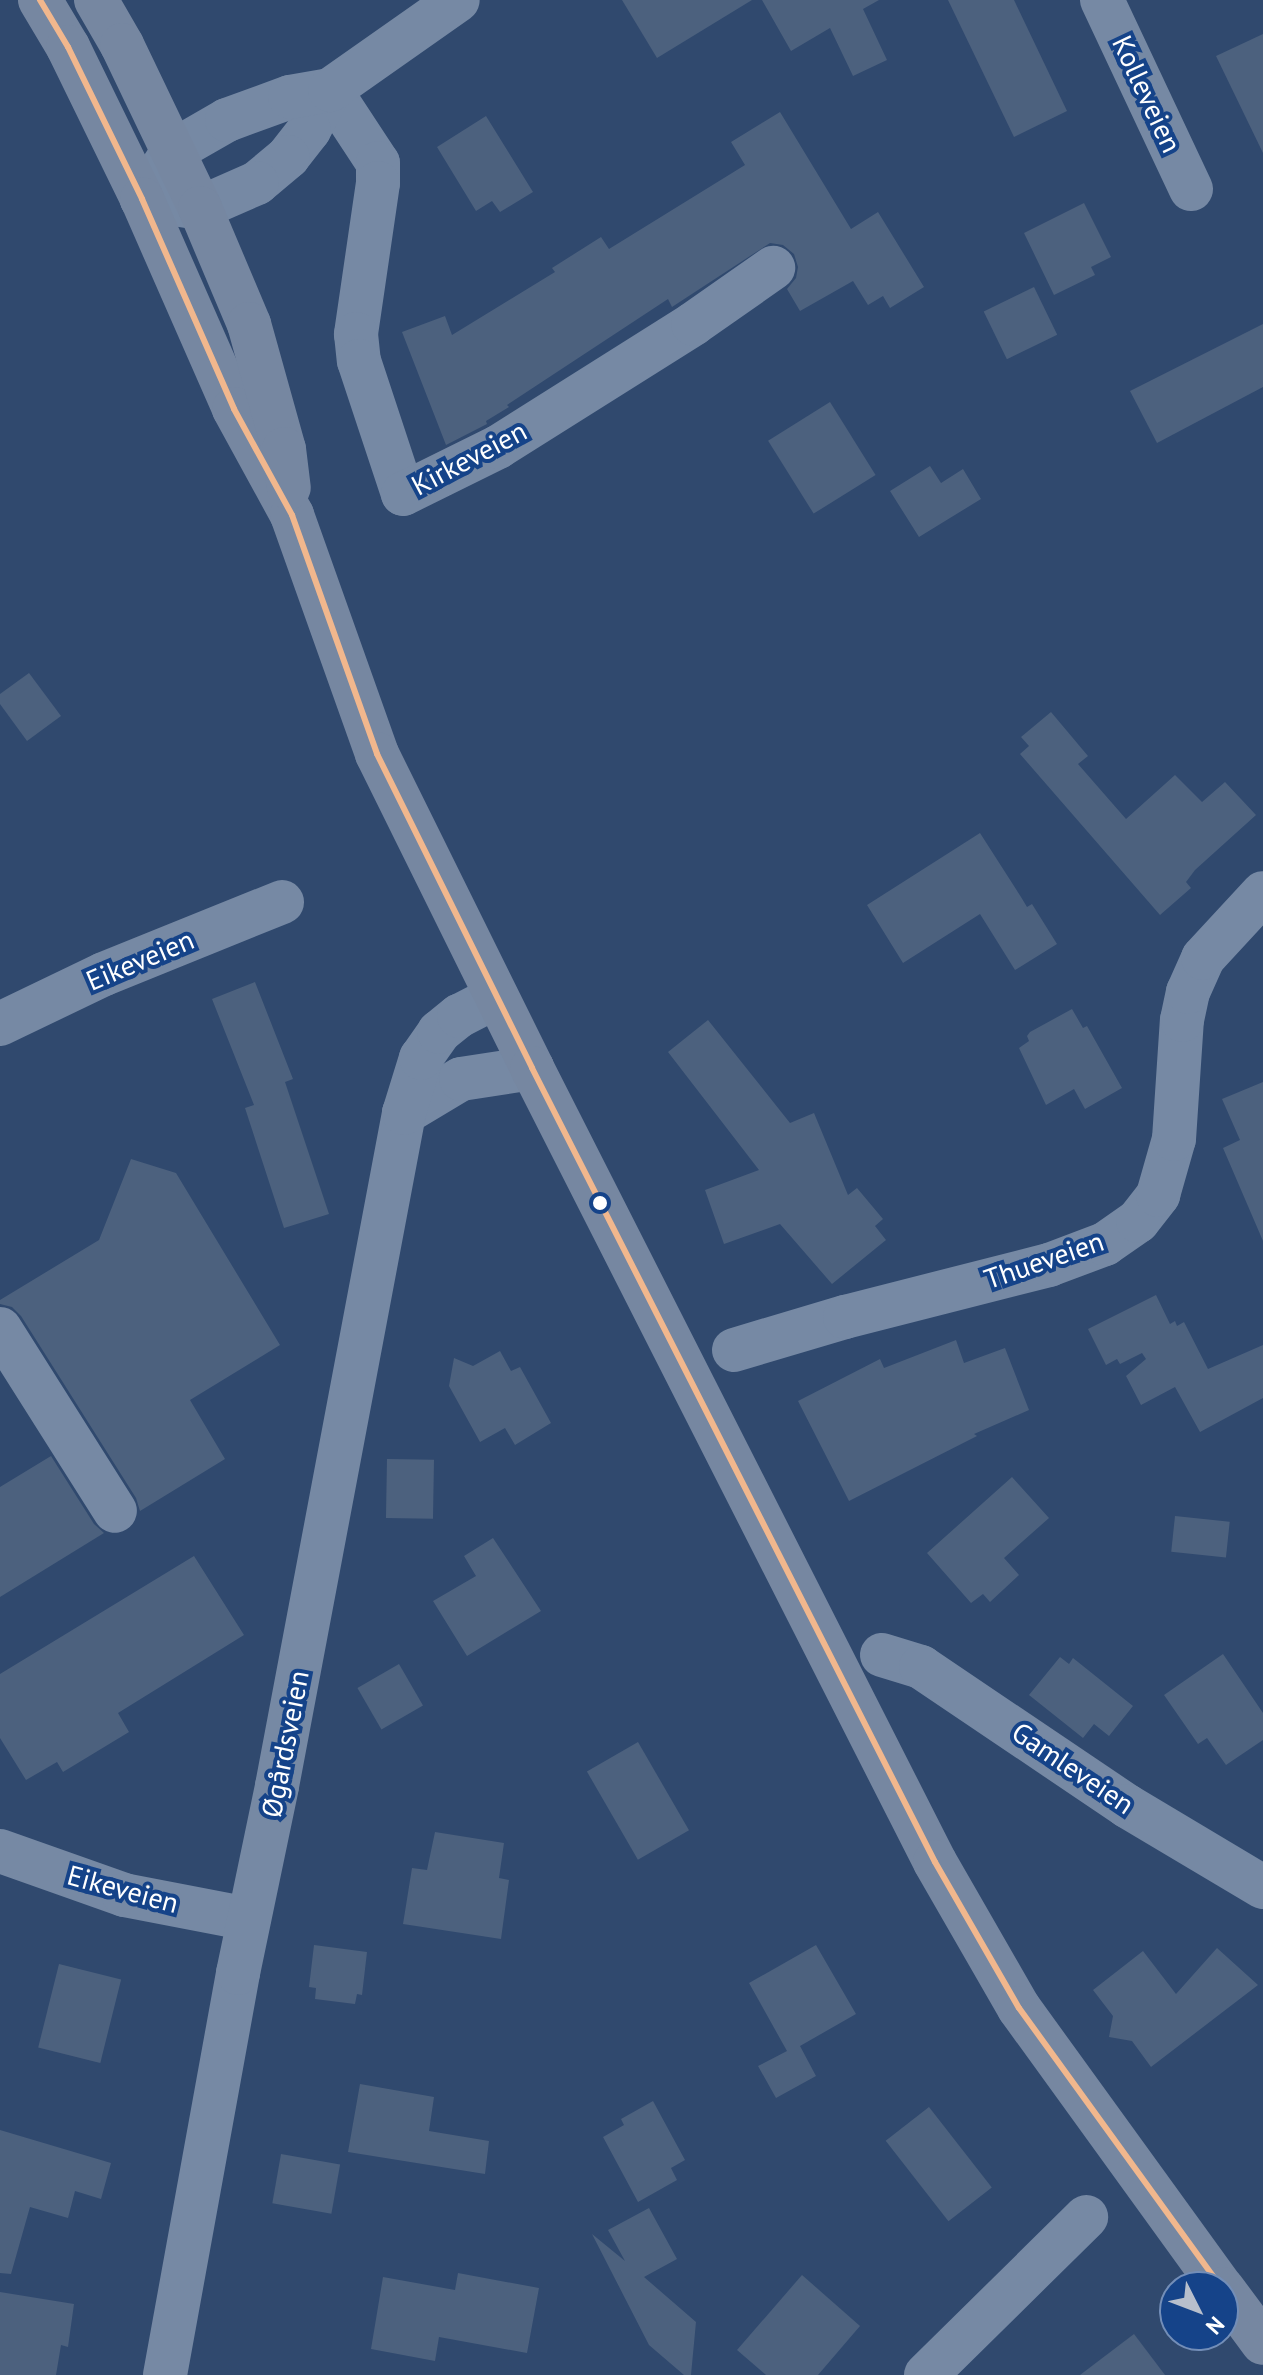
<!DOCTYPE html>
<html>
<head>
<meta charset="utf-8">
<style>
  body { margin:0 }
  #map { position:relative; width:1263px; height:2375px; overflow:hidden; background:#30496e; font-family:"PT Sans",sans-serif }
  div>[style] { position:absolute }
  .building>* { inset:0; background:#4c617e; transform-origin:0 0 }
  .minor>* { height:44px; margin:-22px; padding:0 22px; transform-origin:22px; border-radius:22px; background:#7689a4 }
  .major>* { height:44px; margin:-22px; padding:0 22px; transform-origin:22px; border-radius:22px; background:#7687a1 }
  .bus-1>* { height:6px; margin:-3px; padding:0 3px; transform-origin:3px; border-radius:3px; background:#f1b78d }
  .dots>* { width:22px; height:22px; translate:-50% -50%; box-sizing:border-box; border:4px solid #154389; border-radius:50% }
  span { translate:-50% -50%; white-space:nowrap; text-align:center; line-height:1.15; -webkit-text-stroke:8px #154389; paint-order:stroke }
  .street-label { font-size:28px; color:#fff }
  .north { position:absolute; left:1159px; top:2271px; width:80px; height:80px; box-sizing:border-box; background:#154389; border:2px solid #738eb8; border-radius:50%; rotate:132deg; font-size:22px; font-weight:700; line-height:32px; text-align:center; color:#fff }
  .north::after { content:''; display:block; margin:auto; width:28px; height:36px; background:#b7bfcc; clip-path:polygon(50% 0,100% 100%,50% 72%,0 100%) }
</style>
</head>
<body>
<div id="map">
  <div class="building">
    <div style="clip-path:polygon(622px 0,752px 0,657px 58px)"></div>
    <div style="clip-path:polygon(762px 0,879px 0,863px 9px,887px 60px,853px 76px,830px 28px,791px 51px)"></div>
    <div style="clip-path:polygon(948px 0,1014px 0,1067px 111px,1014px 137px)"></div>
    <div style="clip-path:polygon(1263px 34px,1263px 153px,1216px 56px)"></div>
    <div style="clip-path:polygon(780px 112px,851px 229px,878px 212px,924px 287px,890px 308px,883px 296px,868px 305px,853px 281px,800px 311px,787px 289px,796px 278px,798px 267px,794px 254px,783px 245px,770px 243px,672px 307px,668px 299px,507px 405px,509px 407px,486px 421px,487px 424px,446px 445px,402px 332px,445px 316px,452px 335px,555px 272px,552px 268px,601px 237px,609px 249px,745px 165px,731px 142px)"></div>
    <div style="clip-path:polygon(486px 116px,533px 192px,500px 212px,492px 201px,476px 211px,437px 147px)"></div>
    <div style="clip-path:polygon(1084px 203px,1111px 257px,1091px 267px,1095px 275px,1054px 295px,1024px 233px)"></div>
    <div style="left:1034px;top:287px;width:53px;height:56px;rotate:64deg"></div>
    <div style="clip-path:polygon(1263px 324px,1263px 387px,1157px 443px,1130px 391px)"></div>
    <div style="left:830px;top:402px;width:86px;height:73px;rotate:58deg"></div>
    <div style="clip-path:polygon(930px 466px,941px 483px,963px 469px,981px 499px,919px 537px,890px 491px)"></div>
    <div style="clip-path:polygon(29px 673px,61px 716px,27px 741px,0 704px,0 694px)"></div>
    <div style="clip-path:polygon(1051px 712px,1088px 756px,1078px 764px,1126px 819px,1175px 775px,1202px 802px,1225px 782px,1256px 815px,1195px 870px,1186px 882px,1191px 888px,1160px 915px,1020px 754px,1029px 746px,1021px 737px)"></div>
    <div style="clip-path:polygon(980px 833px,1021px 897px,1027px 907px,1032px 904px,1057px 944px,1015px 970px,980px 914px,903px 963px,867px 905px)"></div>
    <div style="clip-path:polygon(255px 982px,293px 1079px,285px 1082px,329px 1214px,284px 1228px,245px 1108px,254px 1105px,212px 999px)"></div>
    <div style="clip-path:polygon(1072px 1009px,1083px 1028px,1087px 1026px,1122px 1088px,1085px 1109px,1074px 1089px,1046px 1105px,1019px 1048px,1029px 1041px,1027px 1036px,1030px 1032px)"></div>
    <div style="clip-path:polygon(708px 1020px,790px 1123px,814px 1113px,848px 1195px,857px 1188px,883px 1219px,875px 1226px,886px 1240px,832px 1284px,780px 1224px,724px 1244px,705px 1190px,759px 1170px,668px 1052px)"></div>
    <div style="clip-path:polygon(1263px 1082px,1263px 1241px,1223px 1148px,1240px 1140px,1222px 1099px)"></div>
    <div style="clip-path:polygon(131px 1159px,176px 1173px,280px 1345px,190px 1400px,225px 1459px,140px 1511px,136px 1498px,21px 1316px,12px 1307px,0 1304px,0 1300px,99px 1240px)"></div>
    <div style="clip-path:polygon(1156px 1295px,1170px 1324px,1175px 1321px,1177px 1326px,1184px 1322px,1208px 1369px,1263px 1345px,1263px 1398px,1200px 1432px,1175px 1387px,1141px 1405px,1126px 1376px,1146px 1359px,1142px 1353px,1120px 1364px,1117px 1359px,1106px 1365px,1088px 1329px)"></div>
    <div style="clip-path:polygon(956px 1340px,964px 1363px,1005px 1348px,1029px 1410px,974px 1434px,977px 1436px,849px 1501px,798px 1401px,880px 1359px,884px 1368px)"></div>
    <div style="clip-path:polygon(500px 1351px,511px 1371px,520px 1367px,551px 1423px,515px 1445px,505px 1428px,480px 1442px,449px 1386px,454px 1358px,473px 1366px)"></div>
    <div style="clip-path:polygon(51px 1456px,94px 1524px,104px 1533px,0 1597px,0 1487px)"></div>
    <div style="left:387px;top:1459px;width:47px;height:59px;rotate:1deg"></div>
    <div style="clip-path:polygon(1012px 1477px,1049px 1518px,1004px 1558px,1019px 1575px,990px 1602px,983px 1594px,971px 1603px,927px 1553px)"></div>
    <div style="left:1175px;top:1516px;width:55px;height:36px;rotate:6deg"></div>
    <div style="clip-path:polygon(493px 1538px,541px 1611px,467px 1656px,433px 1601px,476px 1576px,464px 1556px)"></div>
    <div style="clip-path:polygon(194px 1556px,244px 1635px,118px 1713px,129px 1732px,63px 1772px,57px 1762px,26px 1780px,0 1738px,0 1674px)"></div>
    <div style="clip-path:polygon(1223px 1654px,1263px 1713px,1263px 1740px,1226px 1765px,1207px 1738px,1198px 1744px,1164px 1695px)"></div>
    <div style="clip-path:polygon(1060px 1657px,1069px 1664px,1073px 1658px,1133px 1706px,1109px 1736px,1094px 1724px,1083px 1738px,1029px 1695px)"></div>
    <div style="left:399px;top:1664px;width:48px;height:48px;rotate:60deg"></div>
    <div style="left:638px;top:1742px;width:102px;height:59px;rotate:60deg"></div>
    <div style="clip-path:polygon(435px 1832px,504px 1843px,499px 1878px,509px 1880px,501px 1939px,403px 1924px,412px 1868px,427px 1870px)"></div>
    <div style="clip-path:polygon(314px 1945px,367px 1952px,362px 1995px,357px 1994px,355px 2004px,315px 1999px,316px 1988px,309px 1987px)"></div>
    <div style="clip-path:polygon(816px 1945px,856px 2014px,800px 2046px,816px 2076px,776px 2098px,758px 2066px,787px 2051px,749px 1983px)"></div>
    <div style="clip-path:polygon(1217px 1948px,1258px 1985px,1151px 2067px,1132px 2041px,1109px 2037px,1113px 2016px,1093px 1990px,1143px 1951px,1176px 1994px)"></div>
    <div style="left:59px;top:1964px;width:64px;height:86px;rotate:14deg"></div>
    <div style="clip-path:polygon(360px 2084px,434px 2097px,429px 2131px,489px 2141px,485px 2174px,348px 2152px)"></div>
    <div style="clip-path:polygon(653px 2101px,685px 2160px,671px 2168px,677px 2180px,638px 2202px,603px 2137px,624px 2125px,621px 2119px)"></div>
    <div style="left:929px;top:2107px;width:102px;height:55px;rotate:52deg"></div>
    <div style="clip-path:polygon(0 2130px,111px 2163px,101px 2199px,75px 2191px,68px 2218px,30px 2207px,11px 2274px,0 2273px)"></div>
    <div style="left:281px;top:2154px;width:60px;height:50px;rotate:10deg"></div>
    <div style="clip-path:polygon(649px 2208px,677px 2259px,644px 2277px,696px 2322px,691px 2375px,684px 2375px,649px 2345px,592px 2234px,625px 2261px,608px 2230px)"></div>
    <div style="clip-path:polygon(458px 2273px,539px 2288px,527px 2353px,439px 2337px,435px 2361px,371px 2349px,383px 2277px,455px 2290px)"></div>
    <div style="clip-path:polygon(802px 2275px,860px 2326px,818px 2375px,766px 2375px,737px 2350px)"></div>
    <div style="clip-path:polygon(0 2292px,74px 2304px,68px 2347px,61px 2345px,56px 2375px,0 2375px)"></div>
    <div style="clip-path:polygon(1134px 2334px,1165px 2375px,1080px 2375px)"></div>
  </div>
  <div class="minor">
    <div style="left:1102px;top:0;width:209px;rotate:64.8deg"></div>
    <div style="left:330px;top:90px;width:87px;rotate:56.7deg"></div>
    <div style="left:378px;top:163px;width:20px;rotate:90deg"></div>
    <div style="left:378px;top:183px;width:153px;rotate:98.3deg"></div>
    <div style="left:356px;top:334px;width:27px;rotate:84deg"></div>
    <div style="left:359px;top:361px;width:140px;rotate:71.7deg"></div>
    <div style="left:403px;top:494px;width:106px;rotate:-26.3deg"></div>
    <div style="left:498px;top:447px;width:231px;rotate:-32.2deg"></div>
    <div style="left:693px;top:324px;width:98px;rotate:-35deg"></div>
    <div style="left:330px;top:90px;width:45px;rotate:117.7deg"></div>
    <div style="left:309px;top:130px;width:34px;rotate:128deg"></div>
    <div style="left:288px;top:157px;width:40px;rotate:140deg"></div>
    <div style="left:257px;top:183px;width:62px;rotate:156.3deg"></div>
    <div style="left:200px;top:208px;width:59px;rotate:-171.2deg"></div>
    <div style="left:142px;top:199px;width:57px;rotate:-57.1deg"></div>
    <div style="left:173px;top:151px;width:62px;rotate:-29.9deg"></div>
    <div style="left:227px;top:120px;width:67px;rotate:-20.1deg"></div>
    <div style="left:290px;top:97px;width:41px;rotate:-9.9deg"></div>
    <div style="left:330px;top:90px;width:156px;rotate:-35.1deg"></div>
    <div style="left:0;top:1024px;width:115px;rotate:-25.7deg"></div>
    <div style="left:104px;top:974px;width:192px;rotate:-22deg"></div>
    <div style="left:404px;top:1113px;width:66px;rotate:-30.8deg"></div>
    <div style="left:461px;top:1079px;width:72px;rotate:-8.8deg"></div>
    <div style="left:0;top:1329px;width:215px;rotate:57.7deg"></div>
    <div style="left:734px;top:1350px;width:116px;rotate:-16.6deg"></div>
    <div style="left:845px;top:1317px;width:211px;rotate:-14.3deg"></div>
    <div style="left:1049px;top:1265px;width:60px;rotate:-20.6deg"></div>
    <div style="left:1105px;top:1244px;width:40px;rotate:-34.9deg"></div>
    <div style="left:1138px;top:1221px;width:33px;rotate:-52deg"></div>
    <div style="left:1158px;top:1195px;width:58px;rotate:-74.1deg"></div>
    <div style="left:1174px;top:1139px;width:119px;rotate:-86.2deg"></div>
    <div style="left:1182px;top:1020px;width:29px;rotate:-78deg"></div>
    <div style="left:1188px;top:992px;width:37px;rotate:-66deg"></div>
    <div style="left:1203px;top:958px;width:88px;rotate:-47.3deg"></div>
    <div style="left:882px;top:1655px;width:41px;rotate:17.1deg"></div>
    <div style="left:921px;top:1667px;width:249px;rotate:34deg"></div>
    <div style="left:1127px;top:1806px;width:158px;rotate:30.8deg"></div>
    <div style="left:0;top:1851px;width:132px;rotate:19.5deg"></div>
    <div style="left:124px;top:1895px;width:127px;rotate:10.9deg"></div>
    <div style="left:165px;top:2375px;width:409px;rotate:-79.7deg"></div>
    <div style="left:238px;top:1973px;width:191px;rotate:-78.2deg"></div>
    <div style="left:277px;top:1786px;width:685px;rotate:-79.31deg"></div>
    <div style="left:404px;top:1113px;width:58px;rotate:-72.8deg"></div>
    <div style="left:421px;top:1058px;width:32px;rotate:-55deg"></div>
    <div style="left:439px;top:1032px;width:26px;rotate:-39deg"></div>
    <div style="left:459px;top:1016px;width:42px;rotate:-27.2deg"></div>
    <div style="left:926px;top:2375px;width:225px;rotate:-44.6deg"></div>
  </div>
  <div class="major">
    <div style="left:40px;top:0;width:55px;rotate:59.2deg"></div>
    <div style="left:68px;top:47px;width:169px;rotate:64deg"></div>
    <div style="left:142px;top:199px;width:229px;rotate:66.3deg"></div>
    <div style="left:234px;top:409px;width:121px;rotate:61.3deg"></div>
    <div style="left:292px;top:515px;width:254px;rotate:70.4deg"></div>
    <div style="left:377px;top:754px;width:350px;rotate:63.7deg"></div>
    <div style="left:532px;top:1068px;width:890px;rotate:63.09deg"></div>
    <div style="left:935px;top:1862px;width:168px;rotate:60.1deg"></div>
    <div style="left:1019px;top:2008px;width:344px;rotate:54.1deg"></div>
    <div style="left:96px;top:0;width:52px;rotate:60deg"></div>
    <div style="left:122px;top:45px;width:181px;rotate:64.4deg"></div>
    <div style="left:200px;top:208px;width:126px;rotate:67.1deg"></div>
    <div style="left:249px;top:324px;width:130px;rotate:74.4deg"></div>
    <div style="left:284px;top:449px;width:39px;rotate:83deg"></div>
    <div style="left:1223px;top:2289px;width:67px;rotate:53.5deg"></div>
  </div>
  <div class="bus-1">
    <div style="left:40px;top:0;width:55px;rotate:59.2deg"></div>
    <div style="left:68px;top:47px;width:169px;rotate:64deg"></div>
    <div style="left:142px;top:199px;width:229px;rotate:66.3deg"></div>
    <div style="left:234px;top:409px;width:121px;rotate:61.3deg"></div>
    <div style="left:292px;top:515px;width:254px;rotate:70.4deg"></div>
    <div style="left:377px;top:754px;width:350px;rotate:63.7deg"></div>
    <div style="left:532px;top:1068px;width:890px;rotate:63.09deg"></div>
    <div style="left:935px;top:1862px;width:168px;rotate:60.1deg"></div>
    <div style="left:1019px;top:2008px;width:344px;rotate:54.1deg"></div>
  </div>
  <div class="dots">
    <div style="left:600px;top:1203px;background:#fff"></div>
  </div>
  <div class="street-label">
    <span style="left:1147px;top:94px;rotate:65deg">Kolleveien</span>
    <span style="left:469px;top:458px;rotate:-28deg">Kirkeveien</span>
    <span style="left:140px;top:960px;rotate:-23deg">Eikeveien</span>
    <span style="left:1044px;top:1260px;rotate:-19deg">Thueveien</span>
    <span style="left:285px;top:1744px;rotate:-79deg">Øgårdsveien</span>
    <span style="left:1073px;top:1768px;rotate:34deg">Gamleveien</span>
    <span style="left:123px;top:1889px;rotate:15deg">Eikeveien</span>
  </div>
  <div class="north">N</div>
</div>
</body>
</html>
